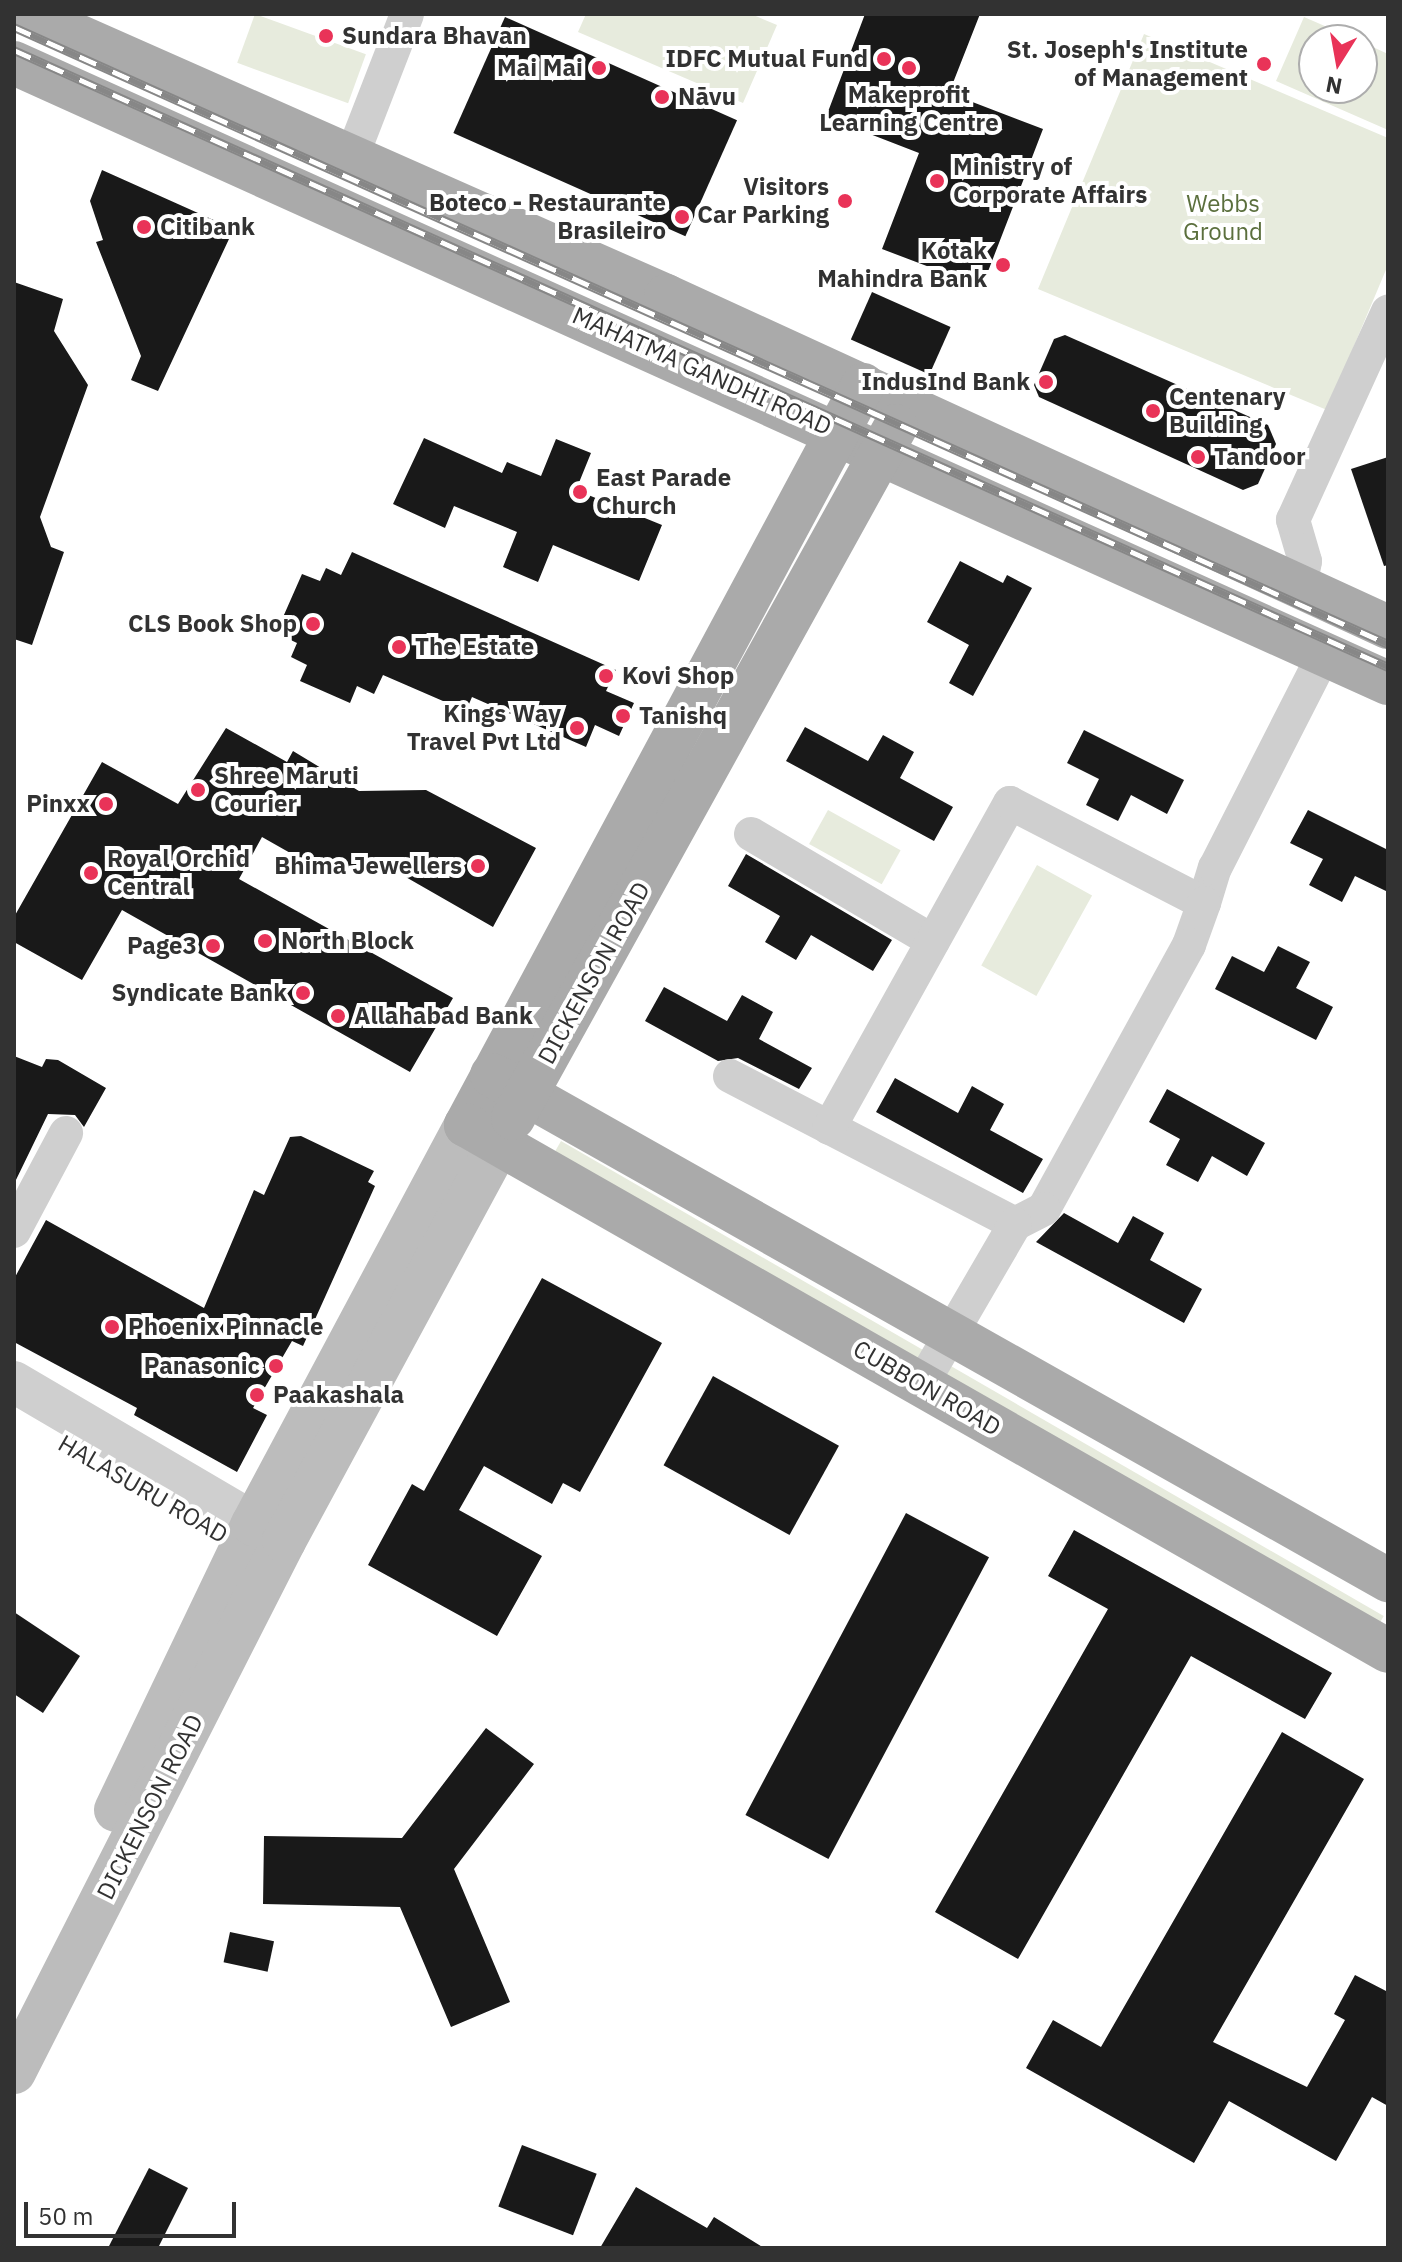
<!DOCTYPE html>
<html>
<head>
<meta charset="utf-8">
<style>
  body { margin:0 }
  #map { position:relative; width:1402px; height:2262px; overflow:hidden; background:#fff; font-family:"IBM Plex Sans",sans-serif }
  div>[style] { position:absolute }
  .green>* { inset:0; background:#e7ebdd; transform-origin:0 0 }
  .building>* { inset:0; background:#191919; transform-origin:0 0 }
  .minor>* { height:34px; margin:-17px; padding:0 17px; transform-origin:17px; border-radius:17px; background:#cfcfcf }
  .tertiary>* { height:42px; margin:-21px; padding:0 21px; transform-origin:21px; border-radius:21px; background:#cfcfcf }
  .secondary>* { height:44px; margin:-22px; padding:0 22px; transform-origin:22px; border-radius:22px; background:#bcbcbc }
  .primary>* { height:44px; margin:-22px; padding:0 22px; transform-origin:22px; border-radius:22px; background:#aaa }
  .rail>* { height:9px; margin-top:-4.5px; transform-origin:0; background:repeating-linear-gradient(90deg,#fff 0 18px,#878787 0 36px); box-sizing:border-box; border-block:2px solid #878787 }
  .dots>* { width:22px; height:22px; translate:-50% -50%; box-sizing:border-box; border:4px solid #fff; border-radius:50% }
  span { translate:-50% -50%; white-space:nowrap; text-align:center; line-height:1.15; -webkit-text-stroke:8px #fff; paint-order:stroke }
  .poi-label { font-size:24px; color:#323232; font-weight:700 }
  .left { translate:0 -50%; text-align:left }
  .right { translate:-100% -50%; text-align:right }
  .park-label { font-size:24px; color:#5b6f3d }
  .street-label { font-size:24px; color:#323232 }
  .frame { position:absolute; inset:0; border:16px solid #323232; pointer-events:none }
  .north { position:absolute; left:1298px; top:24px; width:80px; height:80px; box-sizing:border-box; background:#fff; border:2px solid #adadad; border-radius:50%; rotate:191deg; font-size:22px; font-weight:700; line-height:32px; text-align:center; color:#323232 }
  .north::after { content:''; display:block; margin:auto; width:28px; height:36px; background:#e93358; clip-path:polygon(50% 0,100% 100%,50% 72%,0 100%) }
  .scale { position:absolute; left:24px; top:2202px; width:212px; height:36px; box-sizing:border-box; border:4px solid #323232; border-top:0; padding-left:10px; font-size:24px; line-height:28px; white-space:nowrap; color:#323232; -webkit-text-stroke:6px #fff; paint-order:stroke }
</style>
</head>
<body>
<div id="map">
  <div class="green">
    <div style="left:255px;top:14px;width:118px;height:52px;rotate:20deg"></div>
    <div style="clip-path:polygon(586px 14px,751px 14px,777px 25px,743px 103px,578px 32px)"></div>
    <div style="clip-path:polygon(1304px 17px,1357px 40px,1314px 40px,1314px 88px,1362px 88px,1362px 42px,1388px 54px,1388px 130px,1276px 81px)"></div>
    <div style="clip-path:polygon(1144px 34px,1388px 138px,1388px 265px,1327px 410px,1038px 289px)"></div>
    <div style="left:828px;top:810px;width:83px;height:39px;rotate:29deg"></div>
    <div style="left:1037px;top:865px;width:63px;height:115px;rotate:29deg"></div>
    <div style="left:561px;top:1141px;width:950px;height:12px;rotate:30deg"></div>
  </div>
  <div class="building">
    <div style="clip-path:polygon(865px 14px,980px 14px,949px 93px,1043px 129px,982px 287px,882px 249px,919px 153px,826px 117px)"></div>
    <div style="left:505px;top:17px;width:254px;height:127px;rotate:24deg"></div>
    <div style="clip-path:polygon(102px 170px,227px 226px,223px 235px,229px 239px,158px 391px,131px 380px,141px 356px,96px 242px,103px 240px,90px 201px)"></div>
    <div style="clip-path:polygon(14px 282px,63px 299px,54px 331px,88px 385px,40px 517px,51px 547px,64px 552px,32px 645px,14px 639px)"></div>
    <div style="left:872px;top:292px;width:86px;height:52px;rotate:24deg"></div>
    <div style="clip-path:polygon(1065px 335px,1268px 425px,1276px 444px,1258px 484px,1243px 490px,1039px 397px,1034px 385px,1054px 339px)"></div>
    <div style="clip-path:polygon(424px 438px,502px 473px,507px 462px,541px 476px,556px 439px,591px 453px,576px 490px,662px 525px,639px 581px,553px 545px,538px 582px,503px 567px,517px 532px,454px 506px,445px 528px,393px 504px)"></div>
    <div style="clip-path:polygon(1388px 457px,1388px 565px,1384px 566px,1351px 469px)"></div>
    <div style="clip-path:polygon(352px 552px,616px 670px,606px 691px,634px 703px,619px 736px,595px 725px,586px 747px,472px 697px,466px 711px,383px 675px,374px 694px,357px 686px,350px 703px,300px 681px,307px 665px,291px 657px,297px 643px,276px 633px,302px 574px,320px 581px,326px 568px,341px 575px)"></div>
    <div style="clip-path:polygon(960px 561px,1003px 583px,1007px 575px,1032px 588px,973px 696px,949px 683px,969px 645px,927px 622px)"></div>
    <div style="clip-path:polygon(805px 727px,868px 761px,883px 735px,914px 752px,900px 778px,953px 807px,934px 841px,786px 761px)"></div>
    <div style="clip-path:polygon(226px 728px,287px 762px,293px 751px,359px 791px,426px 790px,536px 848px,493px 927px,390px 868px,322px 871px,262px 837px,239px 879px,453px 998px,410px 1072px,122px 910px,82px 980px,14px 942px,14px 917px,102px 762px,178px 804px)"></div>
    <div style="clip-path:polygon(1084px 730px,1184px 780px,1167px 814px,1131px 795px,1118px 821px,1086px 805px,1099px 779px,1067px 763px)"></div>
    <div style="clip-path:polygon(1308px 810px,1388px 850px,1388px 892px,1355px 876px,1342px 902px,1309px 885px,1323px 859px,1290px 843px)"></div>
    <div style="clip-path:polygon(746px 854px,892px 940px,873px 971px,811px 935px,796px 960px,765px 942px,780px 916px,728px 886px)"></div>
    <div style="clip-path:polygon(1278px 946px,1310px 962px,1296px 988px,1333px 1007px,1316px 1040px,1215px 989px,1232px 956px,1264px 972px)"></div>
    <div style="clip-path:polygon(664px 987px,727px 1021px,742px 995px,773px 1012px,759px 1039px,812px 1068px,799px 1089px,738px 1058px,718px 1061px,645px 1021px)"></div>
    <div style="clip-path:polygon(14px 1056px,42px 1067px,46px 1059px,58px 1060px,106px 1088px,84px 1127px,75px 1115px,48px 1114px,14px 1184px)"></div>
    <div style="clip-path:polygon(895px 1078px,958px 1113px,972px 1086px,1004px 1104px,990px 1130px,1043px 1159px,1023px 1193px,876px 1112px)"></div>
    <div style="clip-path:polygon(1167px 1089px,1265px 1143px,1247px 1176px,1212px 1156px,1198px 1182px,1166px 1165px,1180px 1139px,1149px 1122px)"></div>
    <div style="clip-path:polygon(301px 1136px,374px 1171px,368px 1182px,375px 1186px,303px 1346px,292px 1341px,253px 1408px,267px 1415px,237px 1472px,134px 1415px,137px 1408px,14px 1342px,14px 1279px,46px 1220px,204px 1308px,254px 1190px,264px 1195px,290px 1137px)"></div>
    <div style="clip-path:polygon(1064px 1213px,1118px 1243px,1133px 1216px,1164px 1233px,1150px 1260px,1202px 1289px,1184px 1323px,1036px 1242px)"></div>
    <div style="clip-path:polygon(542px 1278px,662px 1343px,580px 1492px,563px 1483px,552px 1504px,484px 1466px,459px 1510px,542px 1556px,497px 1636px,368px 1565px,412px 1484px,424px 1491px)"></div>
    <div style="left:713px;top:1376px;width:144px;height:102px;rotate:29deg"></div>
    <div style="left:906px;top:1513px;width:94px;height:342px;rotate:28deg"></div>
    <div style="clip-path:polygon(1074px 1530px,1332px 1673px,1305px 1719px,1191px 1656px,1018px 1959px,935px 1912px,1108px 1609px,1048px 1576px)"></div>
    <div style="clip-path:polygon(14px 1612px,80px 1656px,43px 1713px,14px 1694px)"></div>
    <div style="clip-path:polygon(486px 1728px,534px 1764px,454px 1869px,510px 2002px,451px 2027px,400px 1907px,263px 1904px,264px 1836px,402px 1838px)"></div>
    <div style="clip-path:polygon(1282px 1732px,1364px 1779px,1213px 2042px,1307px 2087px,1345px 2020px,1334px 2014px,1355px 1975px,1388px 1992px,1388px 2106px,1372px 2097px,1336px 2161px,1229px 2101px,1194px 2163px,1026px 2068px,1053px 2020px,1101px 2047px)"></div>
    <div style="left:230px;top:1932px;width:45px;height:31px;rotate:12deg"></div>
    <div style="left:522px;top:2145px;width:80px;height:66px;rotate:21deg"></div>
    <div style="clip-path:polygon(149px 2168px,188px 2188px,158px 2248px,108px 2248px)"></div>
    <div style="clip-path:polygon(636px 2187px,707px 2228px,714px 2217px,764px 2248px,600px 2248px)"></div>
  </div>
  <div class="minor">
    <div style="left:352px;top:156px;width:152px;rotate:-68.8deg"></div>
    <div style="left:1300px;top:587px;width:26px;rotate:-79deg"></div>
    <div style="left:1305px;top:561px;width:43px;rotate:-106.3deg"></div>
    <div style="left:1293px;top:520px;width:229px;rotate:-65.5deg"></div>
    <div style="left:751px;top:834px;width:211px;rotate:30.5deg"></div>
    <div style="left:1204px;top:903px;width:37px;rotate:-73deg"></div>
    <div style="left:1215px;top:868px;width:240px;rotate:-63deg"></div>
    <div style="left:730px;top:1076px;width:321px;rotate:27.4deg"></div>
    <div style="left:829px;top:1128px;width:372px;rotate:-60.9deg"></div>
    <div style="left:1010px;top:803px;width:218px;rotate:27.3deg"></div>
    <div style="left:1204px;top:903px;width:45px;rotate:109.7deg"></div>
    <div style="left:1189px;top:945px;width:301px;rotate:118.8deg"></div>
    <div style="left:1044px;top:1209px;width:33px;rotate:153deg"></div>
    <div style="left:1015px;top:1224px;width:185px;rotate:120.2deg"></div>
    <div style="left:14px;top:1231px;width:111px;rotate:-62deg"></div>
  </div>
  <div class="tertiary">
    <div style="left:14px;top:1382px;width:312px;rotate:30.4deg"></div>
  </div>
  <div class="secondary">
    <div style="left:116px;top:1810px;width:317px;rotate:-64.4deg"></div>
    <div style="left:253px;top:1524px;width:452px;rotate:-61.9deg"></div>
    <div style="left:14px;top:2072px;width:596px;rotate:-63.05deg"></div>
    <div style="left:284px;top:1541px;width:451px;rotate:-61.6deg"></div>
  </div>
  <div class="primary">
    <div style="left:28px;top:14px;width:698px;rotate:23.85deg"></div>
    <div style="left:666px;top:296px;width:794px;rotate:24.63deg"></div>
    <div style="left:14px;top:63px;width:1507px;rotate:24.29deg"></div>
    <div style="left:863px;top:385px;width:840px;rotate:118.21deg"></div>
    <div style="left:466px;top:1125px;width:1061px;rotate:29.7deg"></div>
    <div style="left:492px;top:1075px;width:1029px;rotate:29.41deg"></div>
    <div style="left:513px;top:1118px;width:791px;rotate:-61.04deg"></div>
  </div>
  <div class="rail">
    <div style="left:14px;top:27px;width:1506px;rotate:24.18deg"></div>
    <div style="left:14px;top:50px;width:1506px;rotate:24.18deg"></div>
  </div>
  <div class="dots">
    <div style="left:326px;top:36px;background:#e93358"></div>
    <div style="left:884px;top:59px;background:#e93358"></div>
    <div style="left:1264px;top:64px;background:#e93358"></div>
    <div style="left:599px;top:68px;background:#e93358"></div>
    <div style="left:909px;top:68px;background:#e93358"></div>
    <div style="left:662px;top:97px;background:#e93358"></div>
    <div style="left:937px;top:181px;background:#e93358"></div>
    <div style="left:845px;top:201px;background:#e93358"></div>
    <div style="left:682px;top:217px;background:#e93358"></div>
    <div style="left:144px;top:227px;background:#e93358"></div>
    <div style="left:1003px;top:265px;background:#e93358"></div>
    <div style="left:1046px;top:382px;background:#e93358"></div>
    <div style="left:1153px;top:411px;background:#e93358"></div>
    <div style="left:1198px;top:457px;background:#e93358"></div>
    <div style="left:580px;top:492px;background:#e93358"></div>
    <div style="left:313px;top:624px;background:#e93358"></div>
    <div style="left:399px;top:647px;background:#e93358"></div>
    <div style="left:606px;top:676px;background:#e93358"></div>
    <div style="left:623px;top:716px;background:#e93358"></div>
    <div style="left:577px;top:728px;background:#e93358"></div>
    <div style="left:198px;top:790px;background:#e93358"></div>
    <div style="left:106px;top:804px;background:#e93358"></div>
    <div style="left:478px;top:866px;background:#e93358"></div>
    <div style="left:91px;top:873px;background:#e93358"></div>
    <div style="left:265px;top:941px;background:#e93358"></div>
    <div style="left:213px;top:946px;background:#e93358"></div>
    <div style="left:303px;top:993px;background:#e93358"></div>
    <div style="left:338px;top:1016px;background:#e93358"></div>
    <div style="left:112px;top:1327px;background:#e93358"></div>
    <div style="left:276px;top:1366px;background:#e93358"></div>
    <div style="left:257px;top:1395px;background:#e93358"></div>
  </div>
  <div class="poi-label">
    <span class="left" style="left:342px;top:36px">Sundara Bhavan</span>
    <span class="right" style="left:1248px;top:64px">St. Joseph's Institute<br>of Management</span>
    <span class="right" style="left:868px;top:59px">IDFC Mutual Fund</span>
    <span class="right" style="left:583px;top:68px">Mai Mai</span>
    <span style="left:909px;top:109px">Makeprofit<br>Learning Centre</span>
    <span class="left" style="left:678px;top:97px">Nāvu</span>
    <span class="left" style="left:953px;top:181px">Ministry of<br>Corporate Affairs</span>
    <span class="right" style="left:829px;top:201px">Visitors<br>Car Parking</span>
    <span class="right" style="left:666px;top:217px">Boteco - Restaurante<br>Brasileiro</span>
    <span class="left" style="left:160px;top:227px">Citibank</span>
    <span class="right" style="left:987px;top:265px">Kotak<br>Mahindra Bank</span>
    <span class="right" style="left:1030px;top:382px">IndusInd Bank</span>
    <span class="left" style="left:1169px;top:411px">Centenary<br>Building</span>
    <span class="left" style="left:1214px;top:457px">Tandoor</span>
    <span class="left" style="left:596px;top:492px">East Parade<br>Church</span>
    <span class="right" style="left:297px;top:624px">CLS Book Shop</span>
    <span class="left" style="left:415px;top:647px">The Estate</span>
    <span class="left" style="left:622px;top:676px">Kovi Shop</span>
    <span class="right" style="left:561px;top:728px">Kings Way<br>Travel Pvt Ltd</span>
    <span class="left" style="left:639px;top:716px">Tanishq</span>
    <span class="left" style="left:214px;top:790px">Shree Maruti<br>Courier</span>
    <span class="right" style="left:90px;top:804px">Pinxx</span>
    <span class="left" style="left:107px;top:873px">Royal Orchid<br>Central</span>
    <span class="right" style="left:462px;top:866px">Bhima Jewellers</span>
    <span class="left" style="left:281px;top:941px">North Block</span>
    <span class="right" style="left:197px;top:946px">Page3</span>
    <span class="right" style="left:287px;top:993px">Syndicate Bank</span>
    <span class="left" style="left:354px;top:1016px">Allahabad Bank</span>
    <span class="left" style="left:128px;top:1327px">Phoenix Pinnacle</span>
    <span class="right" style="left:260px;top:1366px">Panasonic</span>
    <span class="left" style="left:273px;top:1395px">Paakashala</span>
  </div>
  <div class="park-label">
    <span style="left:1223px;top:218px">Webbs<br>Ground</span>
  </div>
  <div class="street-label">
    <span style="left:702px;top:371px;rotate:24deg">MAHATMA GANDHI ROAD</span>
    <span style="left:594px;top:973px;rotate:-61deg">DICKENSON ROAD</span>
    <span style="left:927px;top:1388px;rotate:30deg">CUBBON ROAD</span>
    <span style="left:143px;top:1489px;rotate:30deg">HALASURU ROAD</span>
    <span style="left:150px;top:1807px;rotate:-63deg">DICKENSON ROAD</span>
  </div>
  <div class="frame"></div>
  <div class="north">N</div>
  <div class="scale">50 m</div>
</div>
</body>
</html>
